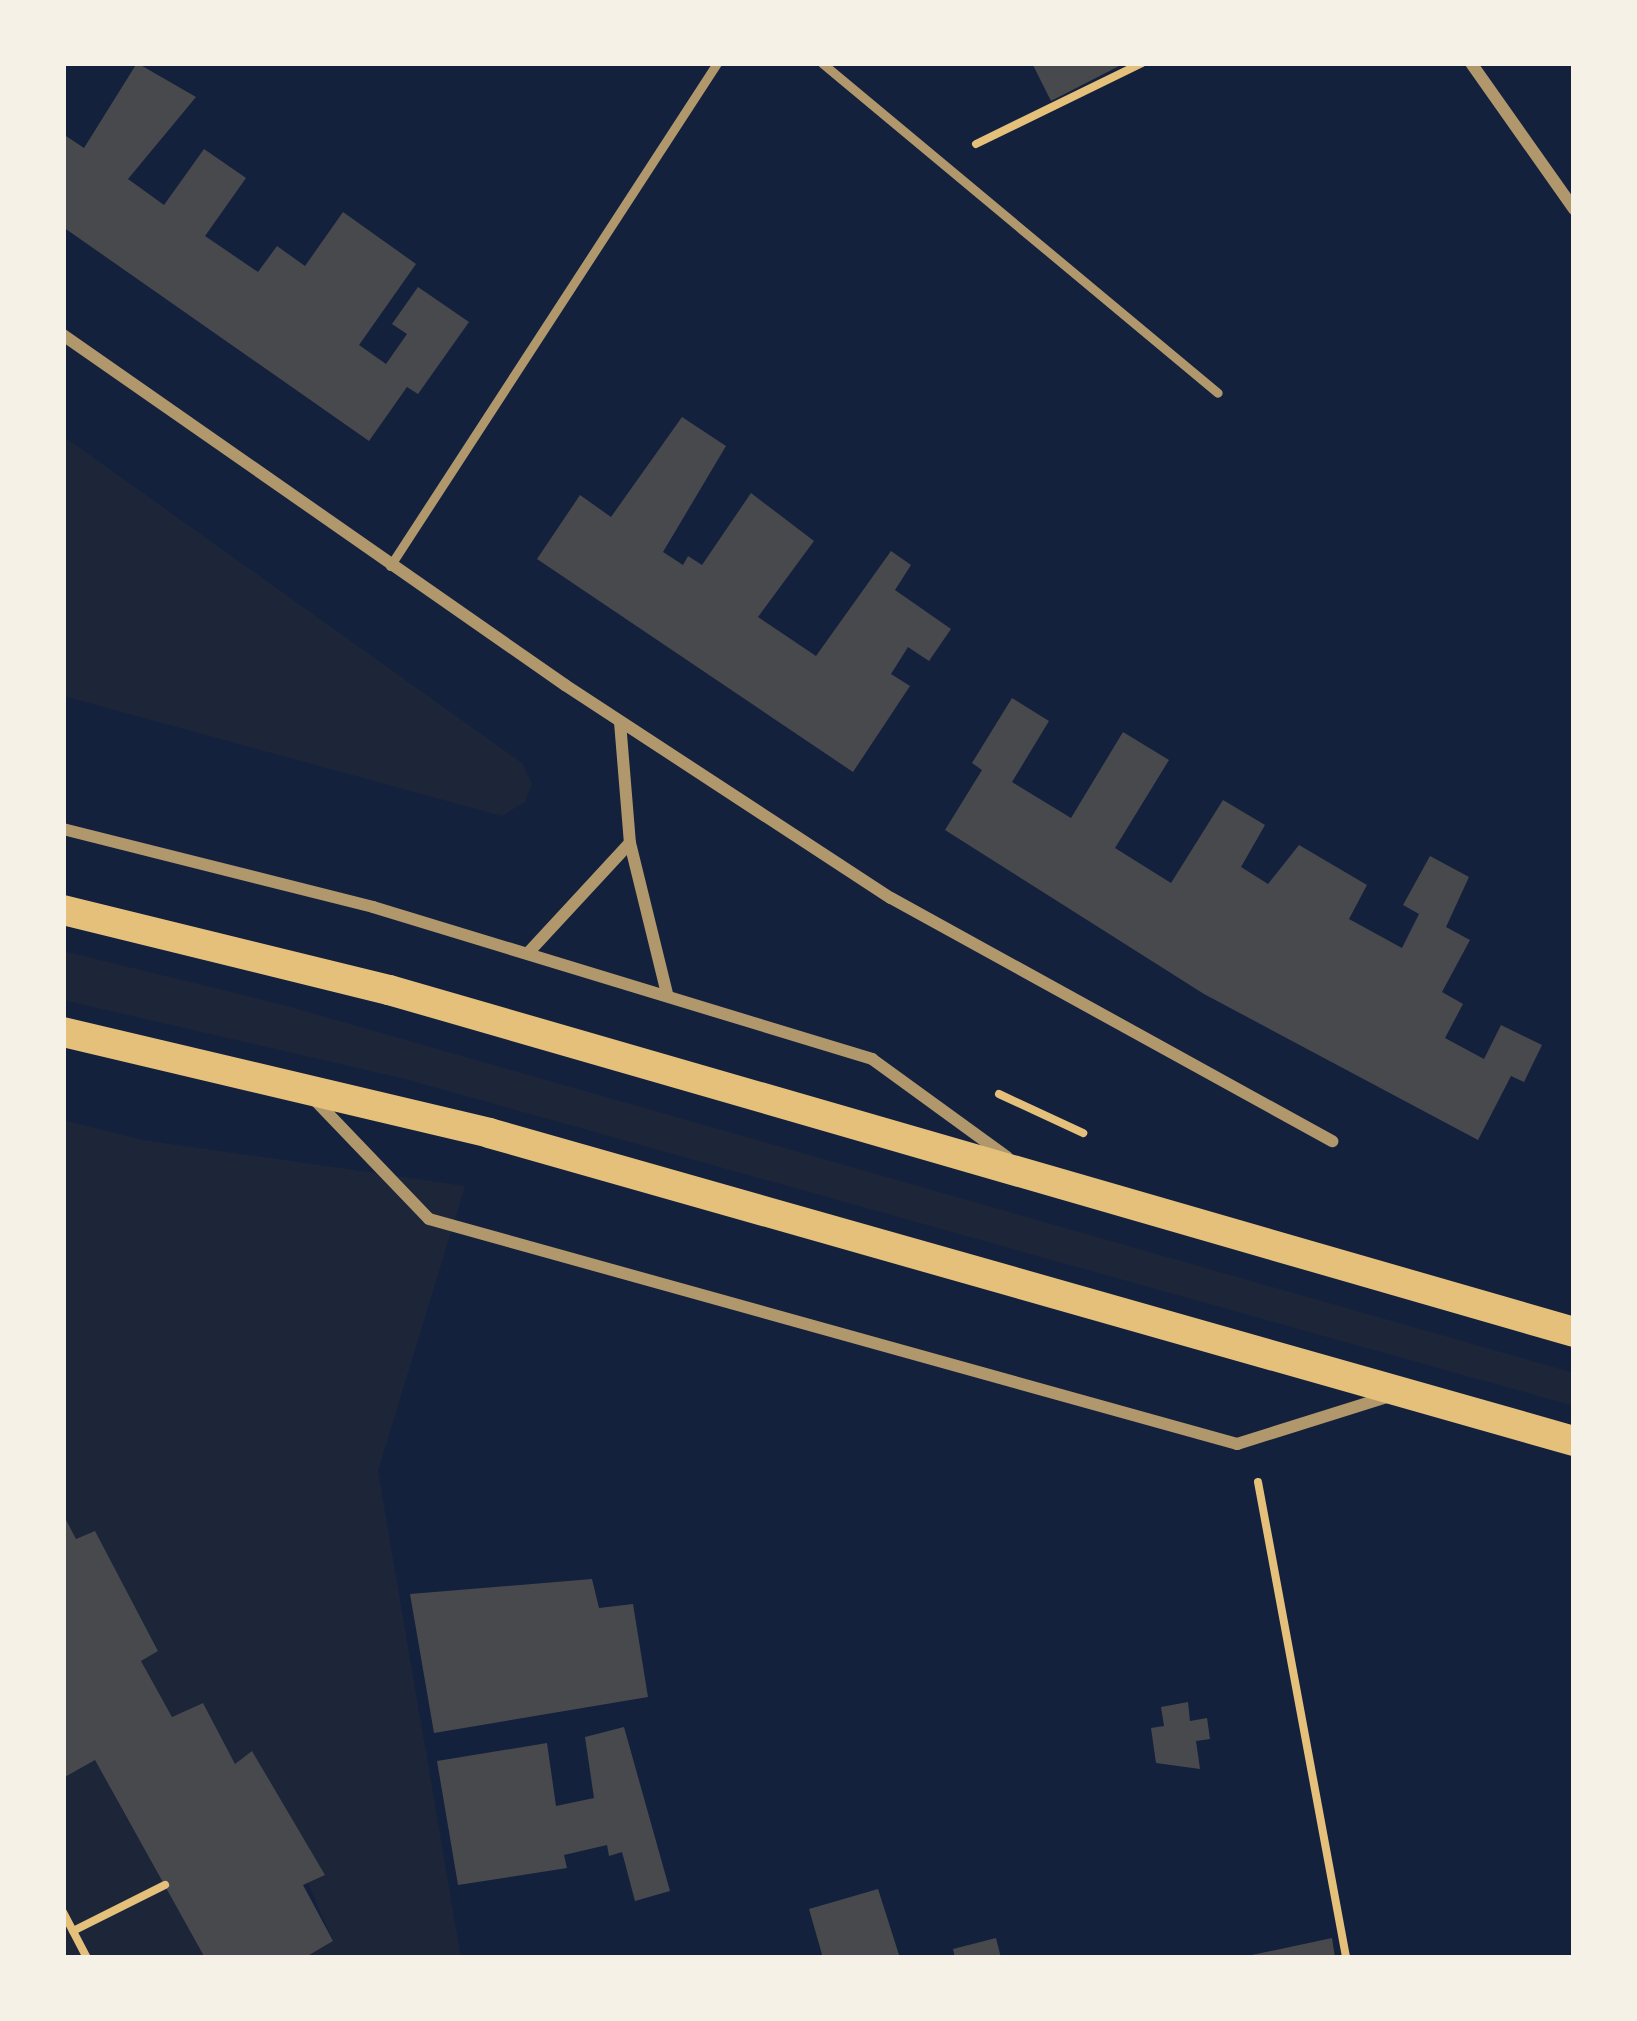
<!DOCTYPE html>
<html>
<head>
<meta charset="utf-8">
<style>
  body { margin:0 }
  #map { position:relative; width:1637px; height:2021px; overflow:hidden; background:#14213d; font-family:"PT Sans",sans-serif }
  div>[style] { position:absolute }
  .green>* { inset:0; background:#1d2539 }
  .building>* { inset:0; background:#48494c }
  .path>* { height:8px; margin:-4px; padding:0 4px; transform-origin:4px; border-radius:4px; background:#e5c07b }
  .service>* { height:9px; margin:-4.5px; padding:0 4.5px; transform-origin:4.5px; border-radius:4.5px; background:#b1986c }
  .minor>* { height:12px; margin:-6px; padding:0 6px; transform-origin:6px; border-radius:6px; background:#b1986c }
  .primary>* { height:30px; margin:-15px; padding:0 15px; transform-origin:15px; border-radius:15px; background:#e5c07b }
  span { translate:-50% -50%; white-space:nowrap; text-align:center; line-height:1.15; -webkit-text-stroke:9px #f6f1e7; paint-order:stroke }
  .frame { position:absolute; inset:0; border:66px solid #f6f1e7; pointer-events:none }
</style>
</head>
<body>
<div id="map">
  <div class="green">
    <div style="clip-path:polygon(63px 436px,522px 763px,532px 784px,525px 802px,502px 816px,63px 696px)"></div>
    <div style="clip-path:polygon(63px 951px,283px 1005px,1574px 1373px,1574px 1406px,405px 1079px,63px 1000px)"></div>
    <div style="clip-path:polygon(63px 1120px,143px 1140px,465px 1186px,378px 1471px,461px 1958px,304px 1958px,333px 1941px,251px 1752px,235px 1764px,203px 1703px,172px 1717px,141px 1661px,158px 1650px,95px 1532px,76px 1539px,63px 1514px)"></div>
    <div style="clip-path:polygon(95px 1760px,205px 1958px,63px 1958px,63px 1775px)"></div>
  </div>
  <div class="building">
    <div style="clip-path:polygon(137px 63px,196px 97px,128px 179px,164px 205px,204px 149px,246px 178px,205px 236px,258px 272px,277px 246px,305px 266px,343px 212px,416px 264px,359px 345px,386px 364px,407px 334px,392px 324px,418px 287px,469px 322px,418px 394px,407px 387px,369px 441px,63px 227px,63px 134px,84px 148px)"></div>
    <div style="clip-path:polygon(1032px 63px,1125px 63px,1051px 101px)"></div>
    <div style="clip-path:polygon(682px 417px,726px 446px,663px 552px,683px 565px,688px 556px,702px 565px,751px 493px,814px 541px,758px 617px,816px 656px,891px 551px,911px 565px,895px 590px,951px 629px,929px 661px,908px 647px,891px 674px,910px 686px,853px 772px,537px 559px,580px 495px,611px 517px)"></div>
    <div style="clip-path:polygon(1012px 698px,1049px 721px,1012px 782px,1071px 818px,1123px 732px,1169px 760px,1115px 848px,1171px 883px,1223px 800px,1265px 825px,1241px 867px,1268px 884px,1299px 845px,1367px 885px,1349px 919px,1402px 948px,1419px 914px,1403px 905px,1430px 856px,1469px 877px,1446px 927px,1470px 940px,1442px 992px,1463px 1004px,1445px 1038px,1484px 1059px,1501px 1025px,1542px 1045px,1524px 1082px,1511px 1076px,1478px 1140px,1204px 994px,945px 830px,982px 770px,972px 763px)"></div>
    <div style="clip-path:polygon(63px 1514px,76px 1539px,95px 1531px,158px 1651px,141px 1661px,172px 1717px,203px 1703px,235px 1764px,252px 1751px,325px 1875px,303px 1885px,333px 1941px,304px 1958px,205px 1958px,95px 1760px,63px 1778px)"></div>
    <div style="clip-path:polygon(592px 1579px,599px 1608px,633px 1604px,648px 1697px,434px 1733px,410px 1594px)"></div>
    <div style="clip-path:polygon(1188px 1702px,1190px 1721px,1207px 1718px,1210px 1739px,1196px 1741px,1200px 1769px,1156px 1763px,1151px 1728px,1164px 1726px,1161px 1707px)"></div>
    <div style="clip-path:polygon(624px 1727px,670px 1891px,635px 1901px,622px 1852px,609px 1856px,607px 1845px,564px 1855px,567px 1868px,458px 1885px,437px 1761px,547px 1743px,556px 1806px,594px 1798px,585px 1737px)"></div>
    <div style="clip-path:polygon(878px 1889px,900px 1958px,823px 1958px,809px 1909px)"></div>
    <div style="clip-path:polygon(996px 1938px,1001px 1958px,955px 1958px,953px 1949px)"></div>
    <div style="clip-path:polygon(1332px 1938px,1335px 1958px,1247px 1958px,1247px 1956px)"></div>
  </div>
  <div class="path">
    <div style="left:976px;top:144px;width:185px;rotate:-26deg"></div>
    <div style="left:999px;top:1094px;width:93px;rotate:24.9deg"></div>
    <div style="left:1258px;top:1482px;width:484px;rotate:79.5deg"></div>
    <div style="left:63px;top:1912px;width:52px;rotate:62.4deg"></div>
    <div style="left:73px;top:1931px;width:103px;rotate:-26.6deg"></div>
  </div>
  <div class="service">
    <div style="left:822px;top:63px;width:515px;rotate:39.81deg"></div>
    <div style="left:390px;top:566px;width:600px;rotate:-56.97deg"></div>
  </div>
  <div class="minor">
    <div style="left:1471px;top:63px;width:179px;rotate:54.8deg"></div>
    <div style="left:63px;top:335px;width:612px;rotate:34.88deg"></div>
    <div style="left:565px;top:685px;width:389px;rotate:33.2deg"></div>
    <div style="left:891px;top:898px;width:504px;rotate:28.86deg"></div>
    <div style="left:620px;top:722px;width:121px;rotate:85.3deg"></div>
    <div style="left:630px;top:843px;width:155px;rotate:76.2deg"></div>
    <div style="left:63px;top:829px;width:320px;rotate:14.1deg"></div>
    <div style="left:373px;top:907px;width:522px;rotate:16.94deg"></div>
    <div style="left:872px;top:1059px;width:167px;rotate:36deg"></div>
    <div style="left:528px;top:953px;width:150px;rotate:-47.2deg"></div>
    <div style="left:314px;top:1099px;width:166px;rotate:46.2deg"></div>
    <div style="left:429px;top:1219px;width:839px;rotate:15.56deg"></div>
    <div style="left:1237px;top:1444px;width:157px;rotate:-17.4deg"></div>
  </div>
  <div class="primary">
    <div style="left:63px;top:910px;width:336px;rotate:13.8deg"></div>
    <div style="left:389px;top:990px;width:1233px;rotate:16.1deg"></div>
    <div style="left:63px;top:1032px;width:438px;rotate:13.3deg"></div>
    <div style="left:489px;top:1133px;width:1128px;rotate:15.85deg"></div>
  </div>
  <div class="frame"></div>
</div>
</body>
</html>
